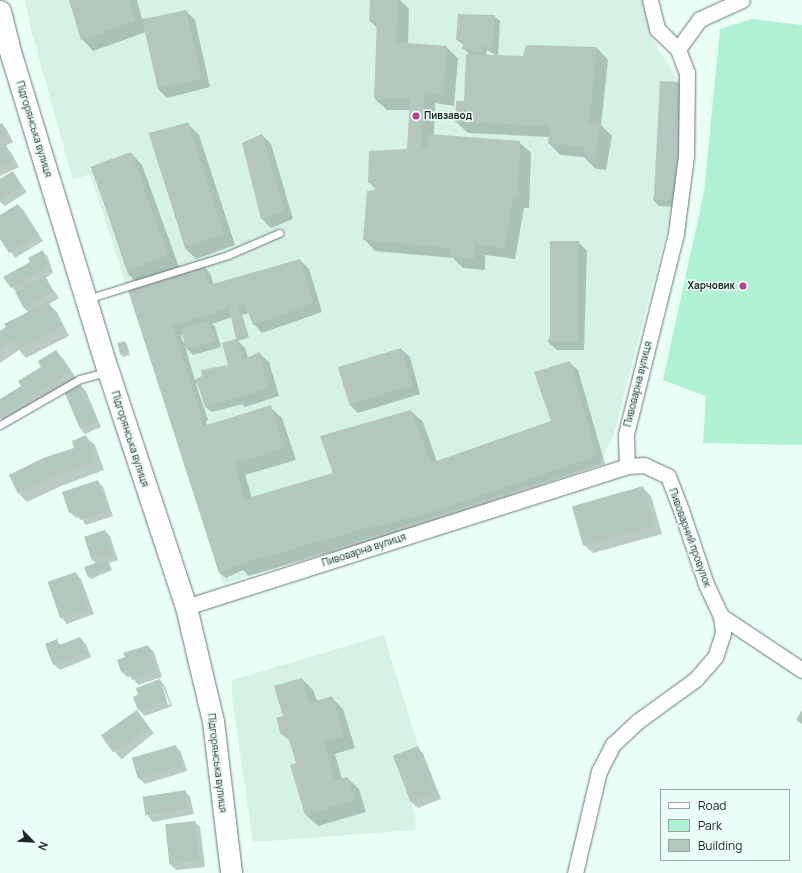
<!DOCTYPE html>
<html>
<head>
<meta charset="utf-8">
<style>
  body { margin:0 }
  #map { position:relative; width:802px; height:873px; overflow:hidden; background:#e9fef4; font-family:Manrope,sans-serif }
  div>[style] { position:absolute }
  .built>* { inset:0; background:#d5f2e4 }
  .green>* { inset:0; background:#aef1d3 }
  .shadow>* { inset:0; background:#0003; transform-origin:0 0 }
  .building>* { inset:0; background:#b3c7bd; transform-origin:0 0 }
  .roads { filter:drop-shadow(0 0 1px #677971) drop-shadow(0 0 1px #677971) }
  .service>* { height:7px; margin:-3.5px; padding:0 3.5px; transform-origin:3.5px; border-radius:3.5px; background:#fff }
  .minor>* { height:15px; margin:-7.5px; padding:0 7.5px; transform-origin:7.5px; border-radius:7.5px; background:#fff }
  .secondary>* { height:21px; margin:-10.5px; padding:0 10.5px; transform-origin:10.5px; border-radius:10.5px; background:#fff }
  .dots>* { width:11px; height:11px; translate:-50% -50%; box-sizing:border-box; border:2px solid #e9fef4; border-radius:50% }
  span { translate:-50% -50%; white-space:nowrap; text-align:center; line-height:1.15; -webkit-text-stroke:3px #e9fef4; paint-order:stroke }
  .poi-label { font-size:10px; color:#1d2521; font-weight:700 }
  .left { translate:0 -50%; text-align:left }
  .right { translate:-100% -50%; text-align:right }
  .street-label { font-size:10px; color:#1d2521 }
  .legend { position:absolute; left:660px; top:789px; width:130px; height:72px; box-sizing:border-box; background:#e9fef4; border:1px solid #97a7a0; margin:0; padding:5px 7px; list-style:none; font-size:12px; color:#1d2521 }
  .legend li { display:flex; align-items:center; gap:8px; height:20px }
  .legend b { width:20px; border:1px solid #97a7a0 }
  .north { position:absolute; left:12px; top:821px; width:40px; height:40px; -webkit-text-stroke:3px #e9fef4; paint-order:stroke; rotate:114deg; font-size:11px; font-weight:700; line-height:16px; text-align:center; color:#1d2521 }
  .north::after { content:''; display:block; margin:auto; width:14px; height:18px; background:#1d2521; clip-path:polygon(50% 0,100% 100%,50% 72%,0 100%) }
</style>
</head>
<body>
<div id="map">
  <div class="built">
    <div style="clip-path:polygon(25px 0,645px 0,652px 39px,679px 82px,671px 214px,614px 434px,600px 464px,223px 584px,90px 174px,73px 180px,31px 30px)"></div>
    <div style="clip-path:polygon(384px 635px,418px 746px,393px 756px,411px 803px,416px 820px,415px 830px,253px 842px,232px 697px,232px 680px)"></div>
  </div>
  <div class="green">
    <div style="clip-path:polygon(752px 19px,802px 25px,802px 445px,703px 443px,706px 396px,663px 380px,704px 192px,720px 29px)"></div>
  </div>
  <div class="shadow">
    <div style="clip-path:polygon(70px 0,137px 0,142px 19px,186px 11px,195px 20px,210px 87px,167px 98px,158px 89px,146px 32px,93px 51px,82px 39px)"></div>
    <div style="clip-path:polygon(371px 0,400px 0,409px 9px,408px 44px,446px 47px,458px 58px,454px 106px,435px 103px,434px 135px,519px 142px,531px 153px,529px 208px,524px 208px,515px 259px,485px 255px,485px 270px,463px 268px,453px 258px,375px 251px,364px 239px,377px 190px,369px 182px,408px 150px,411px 110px,387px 110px,375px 99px,377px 28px,370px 21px)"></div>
    <div style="clip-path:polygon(evenodd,494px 16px,500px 21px,498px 56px,524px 57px,597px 48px,608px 60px,601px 125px,612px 136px,606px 170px,596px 169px,584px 157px,560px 155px,549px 143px,549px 137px,468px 133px,456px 122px,465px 102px,470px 55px,464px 49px,464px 45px,457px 40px,494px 16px,487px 50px,497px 56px,486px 56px,487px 50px)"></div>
    <div style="clip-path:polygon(678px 83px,684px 89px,677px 207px,659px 206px,653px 200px)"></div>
    <div style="clip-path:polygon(187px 123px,199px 135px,235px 245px,196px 259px,185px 248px,149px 133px)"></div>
    <div style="clip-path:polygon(2px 124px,7px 130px,13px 142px,5px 146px,11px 152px,19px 167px,0 176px,0 125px)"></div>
    <div style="clip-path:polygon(262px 135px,271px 144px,293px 219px,271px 228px,262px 219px,243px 144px)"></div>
    <div style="clip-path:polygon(evenodd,131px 153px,142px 165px,179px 267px,202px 264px,210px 273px,214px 285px,300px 260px,309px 269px,322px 312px,262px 333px,254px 324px,249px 313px,242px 315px,249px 337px,238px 341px,245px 348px,248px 358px,260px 354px,269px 362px,279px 396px,245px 407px,242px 404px,212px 412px,206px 407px,198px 383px,196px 384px,208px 420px,206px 421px,207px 425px,270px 407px,282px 418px,296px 460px,245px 475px,252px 498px,334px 474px,411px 411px,423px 422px,437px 462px,553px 422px,569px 362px,578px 370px,605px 464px,364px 543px,249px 576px,243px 570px,226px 578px,220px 573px,128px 287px,138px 284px,128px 274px,92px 168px,131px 153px,232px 317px,237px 339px,223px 344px,229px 366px,195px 380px,185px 346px,193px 355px,221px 347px,215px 327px,212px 324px,232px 317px,131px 153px,183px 334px,185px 341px,183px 342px,181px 335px,183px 334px)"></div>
    <div style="clip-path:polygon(12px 173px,27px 192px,5px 206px,0 202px,0 180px)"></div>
    <div style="clip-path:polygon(18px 205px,24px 211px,43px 241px,15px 258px,0 237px,0 216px)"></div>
    <div style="clip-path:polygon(578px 242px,587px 251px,584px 350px,557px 350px,548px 342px)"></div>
    <div style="clip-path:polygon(42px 251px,48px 257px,53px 273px,45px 278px,59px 298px,49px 304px,57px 312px,69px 336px,26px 358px,19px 350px,0 363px,0 333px,29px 313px,25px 309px,17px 293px,4px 277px,31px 262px)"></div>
    <div style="clip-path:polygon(125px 342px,127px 344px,130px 355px,123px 357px,121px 354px)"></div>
    <div style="clip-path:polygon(401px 349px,410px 357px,420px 394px,358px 413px,349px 404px)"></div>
    <div style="clip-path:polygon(56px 351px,64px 360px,78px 381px,8px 426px,0 418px,0 400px,23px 386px)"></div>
    <div style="clip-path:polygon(81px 386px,86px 391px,101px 427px,85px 434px,80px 428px)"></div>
    <div style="clip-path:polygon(86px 437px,95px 445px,104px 470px,61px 486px,27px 502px,19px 494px,75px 448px)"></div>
    <div style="clip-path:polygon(97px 481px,103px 487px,113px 516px,86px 525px,80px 517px,76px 518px,70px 512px)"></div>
    <div style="clip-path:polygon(642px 487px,651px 496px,662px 534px,593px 553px,584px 545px,574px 507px)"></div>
    <div style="clip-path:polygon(105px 531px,110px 536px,118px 560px,109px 563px,112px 570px,91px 579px,88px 576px,96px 564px,93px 560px)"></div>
    <div style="clip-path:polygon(76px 573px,81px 579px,94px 614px,67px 624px,62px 618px)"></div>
    <div style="clip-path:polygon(80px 638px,86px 644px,91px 657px,60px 670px,54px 664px,56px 641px,61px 645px)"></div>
    <div style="clip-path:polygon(148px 646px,154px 652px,162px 677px,138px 685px,132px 676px,127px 677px,122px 672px)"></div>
    <div style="clip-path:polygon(302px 679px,313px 690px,317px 701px,331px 697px,343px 709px,355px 748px,335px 754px,342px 779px,347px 778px,359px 789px,366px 812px,318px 826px,306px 815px,291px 765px,297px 764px,291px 742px,282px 734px,284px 717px)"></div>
    <div style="clip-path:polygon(evenodd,160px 680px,165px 686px,172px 706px,145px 716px,139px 710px,135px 697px,160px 680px,161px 686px,163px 686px,170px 704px,168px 705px,161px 686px)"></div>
    <div style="left:137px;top:712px;width:27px;height:42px;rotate:51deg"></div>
    <div style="clip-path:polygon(175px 746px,181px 752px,187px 771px,145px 784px,139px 778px)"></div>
    <div style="clip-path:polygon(417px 747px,423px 753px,441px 799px,418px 808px,412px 803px,394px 756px)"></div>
    <div style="clip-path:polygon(185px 791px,190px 797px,194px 814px,153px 822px,148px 816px)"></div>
    <div style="clip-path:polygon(195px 822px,200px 827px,205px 867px,176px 870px,170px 864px)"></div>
  </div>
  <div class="building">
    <div style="clip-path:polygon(69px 0,129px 0,135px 21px,81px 40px)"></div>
    <div style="clip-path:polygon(370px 0,398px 0,396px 42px,447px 46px,443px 95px,424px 92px,422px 147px,427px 147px,428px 134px,520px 141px,518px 197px,513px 197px,504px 248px,474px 244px,474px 259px,450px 257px,450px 248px,363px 240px,367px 191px,375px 190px,375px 183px,368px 183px,369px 151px,407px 149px,410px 99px,374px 99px,377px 22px,369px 21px)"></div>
    <div style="left:186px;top:10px;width:70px;height:45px;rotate:77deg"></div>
    <div style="clip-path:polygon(458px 14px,495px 15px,492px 52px,482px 45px,481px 52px,462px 49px,464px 40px,456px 40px)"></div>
    <div style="clip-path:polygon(526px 45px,597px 47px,589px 123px,600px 124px,595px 159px,584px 157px,585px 146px,548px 144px,549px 126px,455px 122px,456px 101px,464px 101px,466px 54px,523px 56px)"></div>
    <div style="left:660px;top:81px;width:19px;height:119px;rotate:3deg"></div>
    <div style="left:188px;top:122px;width:118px;height:41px;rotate:72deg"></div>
    <div style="clip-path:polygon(2px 123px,8px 136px,0 140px,0 124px)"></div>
    <div style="clip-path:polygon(262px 134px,285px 211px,261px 219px,242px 143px)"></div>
    <div style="clip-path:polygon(6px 145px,14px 161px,0 168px,0 147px)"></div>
    <div style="left:131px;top:152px;width:110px;height:43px;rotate:70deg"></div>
    <div style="clip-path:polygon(13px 171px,22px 186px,0 200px,0 179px)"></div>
    <div style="clip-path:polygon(18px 204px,38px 235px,9px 253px,0 239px,0 215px)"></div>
    <div style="left:550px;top:241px;width:29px;height:101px"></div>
    <div style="clip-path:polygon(43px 250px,48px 267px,11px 288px,3px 277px,30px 262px,28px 258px)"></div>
    <div style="clip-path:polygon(300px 259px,314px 303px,253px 325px,245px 304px,238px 305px,247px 334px,236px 339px,244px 359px,260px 352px,270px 388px,205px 407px,196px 379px,202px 376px,201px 370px,228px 365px,222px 343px,236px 339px,229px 308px,173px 326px,204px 426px,271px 405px,285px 448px,235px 463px,245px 499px,333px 473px,320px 436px,411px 410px,431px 463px,551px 421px,534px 372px,570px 361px,597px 456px,433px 512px,352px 532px,237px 565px,219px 573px,127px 287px,202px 263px,209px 285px)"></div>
    <div style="left:45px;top:276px;width:18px;height:34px;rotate:61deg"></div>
    <div style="clip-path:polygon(48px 302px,61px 327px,17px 350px,12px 340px,0 349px,0 331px,6px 327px,4px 324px)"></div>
    <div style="left:209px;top:320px;width:22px;height:30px;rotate:72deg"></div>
    <div style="left:125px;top:341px;width:12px;height:8px;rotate:76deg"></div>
    <div style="left:401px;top:348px;width:39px;height:66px;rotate:73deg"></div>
    <div style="clip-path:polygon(56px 350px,70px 372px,0 417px,0 399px,21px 386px,18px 381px,41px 367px,38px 361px)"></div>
    <div style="left:81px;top:385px;width:39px;height:18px;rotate:67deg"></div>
    <div style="clip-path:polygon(86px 435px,96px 461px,52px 477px,18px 494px,9px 475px,43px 458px,74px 448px,72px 441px)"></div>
    <div style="clip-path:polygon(98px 480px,108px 510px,80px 520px,76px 510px,69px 513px,62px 492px)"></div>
    <div style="left:643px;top:486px;width:41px;height:74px;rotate:74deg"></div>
    <div style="left:105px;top:530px;width:25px;height:22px;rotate:72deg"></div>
    <div style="clip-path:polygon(107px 559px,110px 568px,88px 577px,84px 567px)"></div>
    <div style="left:76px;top:572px;width:39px;height:30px;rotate:71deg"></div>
    <div style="clip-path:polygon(80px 637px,86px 652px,53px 665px,45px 644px,57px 639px,59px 645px)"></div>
    <div style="clip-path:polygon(148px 645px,157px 671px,132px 680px,129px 670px,121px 672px,117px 660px,125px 657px,123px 653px)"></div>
    <div style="clip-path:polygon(302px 678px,310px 703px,332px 696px,344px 736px,324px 742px,335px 780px,348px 777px,355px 800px,305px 815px,290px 765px,296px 763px,287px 733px,281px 735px,276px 718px,283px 716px,274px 686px)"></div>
    <div style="clip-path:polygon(160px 679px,167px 700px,138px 710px,133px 697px,138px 695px,136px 688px)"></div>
    <div style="left:137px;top:710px;width:21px;height:44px;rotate:55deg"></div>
    <div style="clip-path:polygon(802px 710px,802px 724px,796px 720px)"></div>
    <div style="left:176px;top:745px;width:22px;height:46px;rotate:74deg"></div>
    <div style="left:418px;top:746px;width:50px;height:27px;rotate:69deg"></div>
    <div style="left:185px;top:790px;width:19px;height:43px;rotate:81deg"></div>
    <div style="left:195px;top:821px;width:40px;height:30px;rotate:84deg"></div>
  </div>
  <div class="roads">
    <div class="service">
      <div style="left:87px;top:299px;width:148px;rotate:-17.3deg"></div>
      <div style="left:228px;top:255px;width:56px;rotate:-23.3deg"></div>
      <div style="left:0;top:425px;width:92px;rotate:-29.9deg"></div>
      <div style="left:80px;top:379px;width:27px;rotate:-15deg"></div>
    </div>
    <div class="minor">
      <div style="left:650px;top:0;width:30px;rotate:76deg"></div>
      <div style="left:657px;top:29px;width:29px;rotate:44deg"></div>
      <div style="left:627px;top:466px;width:32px;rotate:-92deg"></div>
      <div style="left:626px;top:434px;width:207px;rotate:-76deg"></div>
      <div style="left:676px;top:233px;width:78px;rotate:-82.6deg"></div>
      <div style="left:686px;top:156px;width:83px;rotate:-89.3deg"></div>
      <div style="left:687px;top:73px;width:26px;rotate:-111deg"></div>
      <div style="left:678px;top:49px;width:37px;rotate:-54deg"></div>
      <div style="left:700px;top:19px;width:46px;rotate:-24.3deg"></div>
      <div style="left:186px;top:607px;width:463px;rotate:-17.7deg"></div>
      <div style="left:627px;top:466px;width:17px;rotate:-3deg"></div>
      <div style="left:644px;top:465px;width:26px;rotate:25deg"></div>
      <div style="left:668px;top:476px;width:36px;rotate:69deg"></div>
      <div style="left:681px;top:510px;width:78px;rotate:71.3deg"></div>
      <div style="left:706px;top:584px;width:35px;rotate:65deg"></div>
      <div style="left:721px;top:616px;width:17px;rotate:83deg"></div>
      <div style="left:723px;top:633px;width:25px;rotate:108deg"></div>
      <div style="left:715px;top:657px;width:29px;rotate:131deg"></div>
      <div style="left:696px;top:679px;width:72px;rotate:144.1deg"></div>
      <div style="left:638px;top:721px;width:34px;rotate:137deg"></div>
      <div style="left:613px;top:744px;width:30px;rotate:117deg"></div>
      <div style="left:599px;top:771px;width:105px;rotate:103.2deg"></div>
      <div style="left:721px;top:616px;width:97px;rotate:33.7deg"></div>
    </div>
    <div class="secondary">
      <div style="left:0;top:11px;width:38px;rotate:76deg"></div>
      <div style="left:9px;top:48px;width:338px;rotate:73deg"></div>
      <div style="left:108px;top:371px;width:249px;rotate:71.7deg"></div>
      <div style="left:186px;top:607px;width:117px;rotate:76.7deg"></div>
      <div style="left:213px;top:721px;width:153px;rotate:83.2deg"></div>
    </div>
  </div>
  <div class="dots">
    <div style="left:416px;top:116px;background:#b83c8b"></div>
    <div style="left:743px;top:286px;background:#b83c8b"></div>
  </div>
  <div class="poi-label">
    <span class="left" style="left:424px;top:116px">Пивзавод</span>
    <span class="right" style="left:735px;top:286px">Харчовик</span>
  </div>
  <div class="street-label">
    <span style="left:34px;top:129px;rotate:73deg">Підгорянська вулиця</span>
    <span style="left:638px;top:384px;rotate:-76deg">Пивоварна вулиця</span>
    <span style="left:130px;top:439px;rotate:72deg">Підгорянська вулиця</span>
    <span style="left:690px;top:538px;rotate:70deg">Пивоварний провулок</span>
    <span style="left:364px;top:550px;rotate:-18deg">Пивоварна вулиця</span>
    <span style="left:217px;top:763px;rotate:83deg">Підгорянська вулиця</span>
  </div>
  <ul class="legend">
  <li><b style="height:5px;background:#fff"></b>Road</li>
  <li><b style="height:11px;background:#aef1d3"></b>Park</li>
  <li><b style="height:11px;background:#b3c7bd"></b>Building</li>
  </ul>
  <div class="north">N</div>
</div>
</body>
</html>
